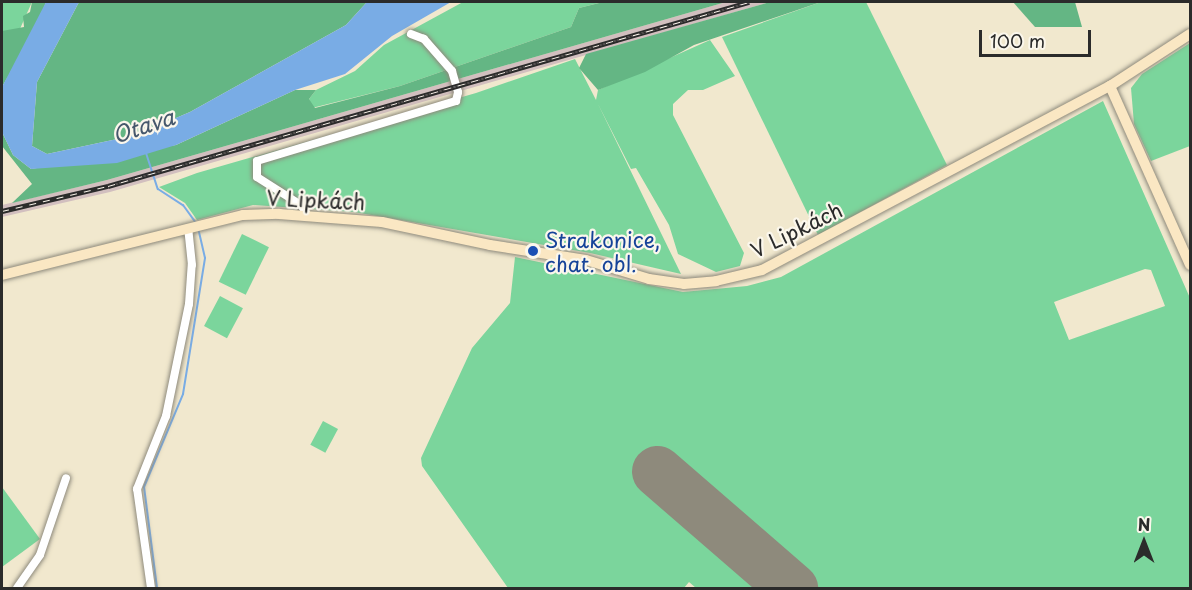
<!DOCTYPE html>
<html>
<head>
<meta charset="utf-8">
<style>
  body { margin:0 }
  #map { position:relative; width:1192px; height:590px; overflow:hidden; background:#f1e8ce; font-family:"Playpen Sans",sans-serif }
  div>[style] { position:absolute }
  .industrial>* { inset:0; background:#d2bfbf }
  .green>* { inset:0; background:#7bd59c; transform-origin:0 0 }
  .forest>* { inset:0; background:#64b684 }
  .water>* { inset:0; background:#79ace5 }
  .stream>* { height:2px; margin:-1px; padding:0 1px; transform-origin:1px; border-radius:1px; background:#79ace5 }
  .runway>* { height:51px; margin:-25.5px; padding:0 25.5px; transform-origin:25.5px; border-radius:25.5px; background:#8e8a7c }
  .roads { filter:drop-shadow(0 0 2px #8e8a7c) drop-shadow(0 0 2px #8e8a7c) }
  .street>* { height:8px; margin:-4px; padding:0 4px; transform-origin:4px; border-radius:4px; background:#fff }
  .secondary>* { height:10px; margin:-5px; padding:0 5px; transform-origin:5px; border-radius:5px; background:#fae7c3 }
  .rail>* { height:4.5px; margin-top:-2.25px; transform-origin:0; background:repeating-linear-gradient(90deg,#fbf7ec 0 7px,#2b2b2b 0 14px); box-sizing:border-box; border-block:2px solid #2b2b2b }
  .dots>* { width:16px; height:16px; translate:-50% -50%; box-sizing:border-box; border:3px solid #fbf7ec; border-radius:50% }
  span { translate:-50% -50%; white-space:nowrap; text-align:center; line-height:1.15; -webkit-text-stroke:4.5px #fbf7ec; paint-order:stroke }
  .street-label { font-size:21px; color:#2b2b2b }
  .transit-label { font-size:21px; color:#164399 }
  .left { translate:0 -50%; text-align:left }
  .water-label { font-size:22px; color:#46586c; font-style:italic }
  .frame { position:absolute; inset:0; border:3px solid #2b2b2b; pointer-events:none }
  .north { position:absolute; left:1114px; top:512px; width:60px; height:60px; -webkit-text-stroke:4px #fbf7ec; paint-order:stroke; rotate:0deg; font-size:16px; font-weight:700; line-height:24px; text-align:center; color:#2b2b2b }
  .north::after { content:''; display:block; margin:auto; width:21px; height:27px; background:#2b2b2b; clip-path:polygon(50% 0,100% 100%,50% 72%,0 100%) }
  .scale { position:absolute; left:979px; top:30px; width:112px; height:27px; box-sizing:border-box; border:3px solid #2b2b2b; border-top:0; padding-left:8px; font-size:18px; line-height:21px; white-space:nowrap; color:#2b2b2b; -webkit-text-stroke:4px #fbf7ec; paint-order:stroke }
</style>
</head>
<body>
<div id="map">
  <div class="industrial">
    <div style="clip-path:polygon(726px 2px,770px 2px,110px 192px,2px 217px,2px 205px,107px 180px)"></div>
  </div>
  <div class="green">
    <div style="clip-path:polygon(2px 2px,32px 2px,19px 31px,2px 31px)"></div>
    <div style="clip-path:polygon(463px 2px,603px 2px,579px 8px,571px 27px,400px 86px,312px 108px,309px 99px,316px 90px,355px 71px,384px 45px)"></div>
    <div style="clip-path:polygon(821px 2px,866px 2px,947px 165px,818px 235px,722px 37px)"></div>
    <div style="clip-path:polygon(710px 40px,735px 76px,703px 90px,688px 90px,673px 104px,673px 115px,744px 253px,740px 266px,716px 272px,678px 254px,669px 225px,636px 168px,631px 169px,598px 104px,681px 274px,590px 253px,354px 212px,253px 205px,197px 220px,185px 203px,159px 187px,197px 173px,476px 93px,575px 59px,596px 100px,598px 90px)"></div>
    <div style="clip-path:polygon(1190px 43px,1190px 146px,1151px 161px,1134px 124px,1131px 88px,1142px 74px)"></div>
    <div style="clip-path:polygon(evenodd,1103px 101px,1190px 298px,1190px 588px,696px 588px,689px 582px,684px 588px,508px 588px,422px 466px,421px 458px,472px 348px,510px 303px,515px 257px,683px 292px,747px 286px,781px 277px,1103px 101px,1145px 269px,1151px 270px,1165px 306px,1069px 340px,1054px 302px,1145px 269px)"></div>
    <div style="left:242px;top:234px;width:30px;height:53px;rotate:26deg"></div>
    <div style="left:220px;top:296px;width:26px;height:34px;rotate:28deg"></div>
    <div style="left:323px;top:421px;width:17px;height:27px;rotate:28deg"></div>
    <div style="clip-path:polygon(2px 487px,40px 539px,2px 567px)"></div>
  </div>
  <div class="forest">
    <div style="clip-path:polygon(32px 2px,46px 2px,39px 22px,2px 87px,2px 31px,24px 27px,23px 16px,30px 12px)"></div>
    <div style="clip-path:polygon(79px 2px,367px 2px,346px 25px,190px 112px,136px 135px,47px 154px,32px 146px,37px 82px)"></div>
    <div style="clip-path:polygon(603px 2px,726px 2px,107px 180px,12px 203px,32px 184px,2px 146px,2px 132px,13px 155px,31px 169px,176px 145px,295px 90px,316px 90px,309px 99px,315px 108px,400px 86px,571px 27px,579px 8px)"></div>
    <div style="clip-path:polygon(770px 2px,821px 2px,694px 45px,645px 72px,598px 90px,579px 68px,586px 54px)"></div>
    <div style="clip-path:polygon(1013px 2px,1075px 2px,1082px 27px,1035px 27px)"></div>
  </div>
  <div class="water">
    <div style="clip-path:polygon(46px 2px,79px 2px,37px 82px,32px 146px,47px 154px,136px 135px,190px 112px,346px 25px,367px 2px,451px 2px,392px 36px,345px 74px,295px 90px,176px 145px,117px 163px,31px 169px,13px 155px,2px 132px,2px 87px)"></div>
  </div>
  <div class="stream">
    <div style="left:146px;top:153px;width:38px;rotate:72deg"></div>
    <div style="left:158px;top:189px;width:30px;rotate:33deg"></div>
    <div style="left:183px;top:205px;width:22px;rotate:54deg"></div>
    <div style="left:157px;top:588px;width:102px;rotate:-97.3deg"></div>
    <div style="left:144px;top:487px;width:101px;rotate:-67.2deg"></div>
    <div style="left:183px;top:394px;width:138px;rotate:-80.8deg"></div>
    <div style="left:205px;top:258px;width:31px;rotate:-103deg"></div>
  </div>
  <div class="runway">
    <div style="left:657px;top:471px;width:179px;rotate:40.9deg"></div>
  </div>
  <div class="roads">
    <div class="street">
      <div style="left:308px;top:216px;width:13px;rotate:-122deg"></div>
      <div style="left:301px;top:205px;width:52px;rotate:-147.5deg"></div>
      <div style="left:257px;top:177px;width:16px;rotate:-90deg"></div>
      <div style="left:257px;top:161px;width:208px;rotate:-16.8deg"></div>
      <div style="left:456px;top:101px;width:9px;rotate:-77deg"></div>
      <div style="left:458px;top:92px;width:22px;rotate:-106deg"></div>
      <div style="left:452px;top:71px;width:43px;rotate:-131.2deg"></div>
      <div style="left:424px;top:39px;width:14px;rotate:-159deg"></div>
      <div style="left:17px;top:588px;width:40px;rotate:-55.1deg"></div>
      <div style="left:40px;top:555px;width:81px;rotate:-71.3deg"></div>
      <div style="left:151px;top:588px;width:100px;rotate:-98deg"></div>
      <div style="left:137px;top:489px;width:79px;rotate:-68.3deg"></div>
      <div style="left:166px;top:416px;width:114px;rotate:-78.4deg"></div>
      <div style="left:189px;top:304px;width:39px;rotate:-86deg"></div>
      <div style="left:192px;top:265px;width:37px;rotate:-96deg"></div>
    </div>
    <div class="secondary">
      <div style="left:1110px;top:86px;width:196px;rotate:65.9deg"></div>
      <div style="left:2px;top:275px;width:248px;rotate:-14deg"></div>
      <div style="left:243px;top:215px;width:36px;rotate:-2deg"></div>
      <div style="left:279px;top:214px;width:103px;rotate:4.4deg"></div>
      <div style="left:382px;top:222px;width:110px;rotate:12deg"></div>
      <div style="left:490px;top:245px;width:97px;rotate:8.9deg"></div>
      <div style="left:586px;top:260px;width:66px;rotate:16.8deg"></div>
      <div style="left:649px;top:279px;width:35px;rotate:8deg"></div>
      <div style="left:684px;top:284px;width:32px;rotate:-5deg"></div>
      <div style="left:716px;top:281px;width:47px;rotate:-13.4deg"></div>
      <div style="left:762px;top:270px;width:394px;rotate:-27.9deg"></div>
      <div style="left:1110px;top:86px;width:95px;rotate:-33deg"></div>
    </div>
  </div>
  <div class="rail">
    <div style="left:2px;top:211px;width:109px;rotate:-13.3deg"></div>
    <div style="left:108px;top:186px;width:667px;rotate:-16.02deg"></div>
  </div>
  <div class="dots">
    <div style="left:533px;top:251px;background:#1a4fb4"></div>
  </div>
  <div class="street-label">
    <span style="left:316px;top:199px;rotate:3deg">V Lipkách</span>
    <span style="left:796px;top:229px;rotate:-26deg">V Lipkách</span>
  </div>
  <div class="transit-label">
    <span class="left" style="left:545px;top:251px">Strakonice,<br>chat. obl.</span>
  </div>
  <div class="water-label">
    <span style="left:143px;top:125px;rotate:-18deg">Otava</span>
  </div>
  <div class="frame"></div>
  <div class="north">N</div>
  <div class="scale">100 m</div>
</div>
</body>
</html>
